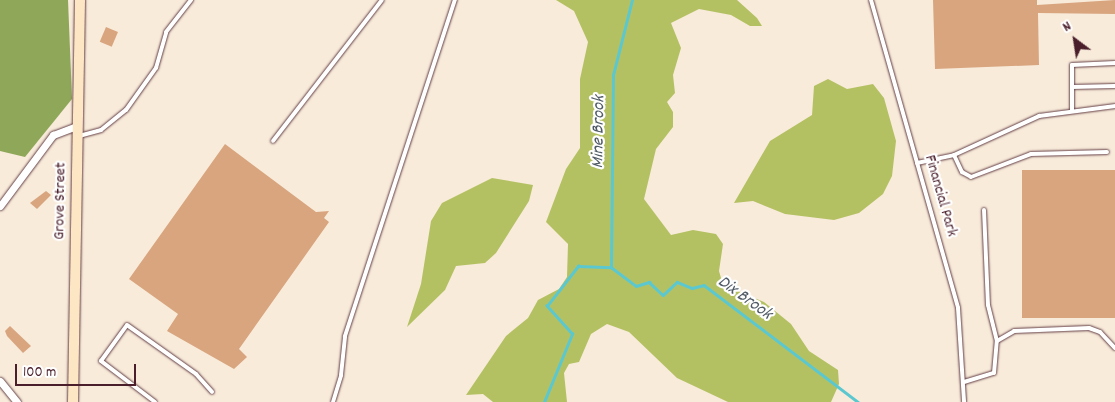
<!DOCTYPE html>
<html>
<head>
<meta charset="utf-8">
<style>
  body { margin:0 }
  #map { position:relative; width:1115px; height:402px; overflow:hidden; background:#f8ebda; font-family:Dekko,sans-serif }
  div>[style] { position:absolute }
  .green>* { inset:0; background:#b4c163 }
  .forest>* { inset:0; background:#8fa759 }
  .stream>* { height:2.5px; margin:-1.25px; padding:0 1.25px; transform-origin:1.25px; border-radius:1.25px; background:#5bc8d0 }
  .building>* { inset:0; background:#d8a57f; transform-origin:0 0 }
  .roads { filter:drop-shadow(0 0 1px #643e45) drop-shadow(0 0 1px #643e45) }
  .service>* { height:4px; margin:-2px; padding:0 2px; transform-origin:2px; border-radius:2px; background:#fff }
  .minor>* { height:7px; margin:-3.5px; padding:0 3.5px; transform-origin:3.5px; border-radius:3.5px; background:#fff }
  .secondary>* { height:10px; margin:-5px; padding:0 5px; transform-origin:5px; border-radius:5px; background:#fce6c4 }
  span { translate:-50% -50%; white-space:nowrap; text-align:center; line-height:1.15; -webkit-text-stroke:4.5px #fff; paint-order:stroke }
  .street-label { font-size:16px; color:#4a1f2b }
  .water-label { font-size:18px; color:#505a65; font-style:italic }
  .north { position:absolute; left:1050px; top:15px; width:50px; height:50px; -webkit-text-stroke:4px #fff; paint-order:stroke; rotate:329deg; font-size:14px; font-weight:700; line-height:20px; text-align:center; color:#4a1f2b }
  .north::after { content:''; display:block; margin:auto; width:18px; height:22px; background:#4a1f2b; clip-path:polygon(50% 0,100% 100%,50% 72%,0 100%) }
  .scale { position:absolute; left:15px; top:364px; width:121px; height:22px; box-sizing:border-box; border:2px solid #4a1f2b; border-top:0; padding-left:6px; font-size:15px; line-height:18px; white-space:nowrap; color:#4a1f2b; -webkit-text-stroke:4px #fff; paint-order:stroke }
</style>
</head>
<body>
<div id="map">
  <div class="green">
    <div style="clip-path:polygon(556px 0,737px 0,757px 18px,762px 26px,750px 26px,731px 15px,699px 9px,671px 23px,681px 48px,673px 75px,675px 93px,667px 102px,673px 112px,673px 127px,656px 149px,644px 199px,671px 235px,693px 230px,716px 234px,723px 244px,719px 271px,723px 285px,764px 302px,791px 324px,809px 351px,838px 370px,839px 384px,831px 402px,728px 402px,677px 378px,629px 332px,607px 324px,591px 334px,579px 362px,569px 364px,564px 373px,567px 402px,493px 402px,483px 394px,466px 395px,506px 336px,528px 318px,538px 300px,559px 289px,567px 277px,568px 244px,546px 222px,566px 169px,580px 148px,580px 79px,588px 42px,574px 11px)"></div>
    <div style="clip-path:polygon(828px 79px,847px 89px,873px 84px,884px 98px,896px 141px,892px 176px,883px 194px,859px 213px,834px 220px,785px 214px,753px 201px,734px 203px,770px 141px,812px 115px,814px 86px)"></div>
    <div style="clip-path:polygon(492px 178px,533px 185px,529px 201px,496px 253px,485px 263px,456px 266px,445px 290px,407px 327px,421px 284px,431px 221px,442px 203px)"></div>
  </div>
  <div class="forest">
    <div style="clip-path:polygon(0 0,68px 0,72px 99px,25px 157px,0 151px)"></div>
  </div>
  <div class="stream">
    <div style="left:611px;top:267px;width:31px;rotate:37deg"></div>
    <div style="left:636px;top:286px;width:14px;rotate:-17deg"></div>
    <div style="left:649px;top:282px;width:19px;rotate:43deg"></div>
    <div style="left:663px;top:295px;width:19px;rotate:-43deg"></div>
    <div style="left:677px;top:282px;width:16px;rotate:22deg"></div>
    <div style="left:692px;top:288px;width:12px;rotate:-14deg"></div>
    <div style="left:704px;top:285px;width:193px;rotate:37.2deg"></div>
    <div style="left:611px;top:267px;width:192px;rotate:-89.4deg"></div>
    <div style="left:613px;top:75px;width:77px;rotate:-75.8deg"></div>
    <div style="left:544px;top:402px;width:74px;rotate:-67.6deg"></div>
    <div style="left:572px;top:334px;width:38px;rotate:-132deg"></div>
    <div style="left:547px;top:306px;width:51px;rotate:-52.2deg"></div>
    <div style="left:578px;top:266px;width:33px;rotate:2deg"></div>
  </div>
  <div class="building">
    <div style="clip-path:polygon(933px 0,1037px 0,1037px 5px,1115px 0,1115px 14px,1038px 13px,1039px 65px,935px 69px)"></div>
    <div style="left:106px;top:27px;width:13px;height:16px;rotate:23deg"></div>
    <div style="clip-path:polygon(225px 144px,316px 212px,329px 211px,324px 218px,329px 222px,239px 349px,247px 357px,234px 369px,167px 331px,178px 314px,129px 279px)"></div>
    <div style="left:1115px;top:170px;width:148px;height:93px;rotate:90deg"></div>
    <div style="clip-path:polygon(46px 191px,51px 195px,37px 209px,30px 203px)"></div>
    <div style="clip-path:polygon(10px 326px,31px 346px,23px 353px,7px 336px,5px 331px)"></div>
  </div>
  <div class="roads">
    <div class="service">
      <div style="left:871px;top:0;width:320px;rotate:74.2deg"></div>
      <div style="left:958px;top:308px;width:94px;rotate:86.3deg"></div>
      <div style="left:1072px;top:87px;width:43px;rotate:-1.3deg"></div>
      <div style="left:1072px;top:111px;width:46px;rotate:-90deg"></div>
      <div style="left:1072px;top:65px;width:43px;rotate:-2.7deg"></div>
      <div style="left:79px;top:136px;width:23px;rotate:-15deg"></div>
      <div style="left:101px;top:130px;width:32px;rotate:-39deg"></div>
      <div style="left:126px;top:110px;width:52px;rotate:-54.5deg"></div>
      <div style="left:156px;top:68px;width:37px;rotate:-74deg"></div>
      <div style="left:166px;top:32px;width:41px;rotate:-52deg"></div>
      <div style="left:273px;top:141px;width:178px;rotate:-52.3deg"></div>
      <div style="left:954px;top:155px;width:19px;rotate:65deg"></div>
      <div style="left:962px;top:172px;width:10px;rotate:29deg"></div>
      <div style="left:971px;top:177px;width:64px;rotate:-21deg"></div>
      <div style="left:1031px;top:154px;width:76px;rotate:-1.5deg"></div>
      <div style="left:917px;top:163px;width:38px;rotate:-12deg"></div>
      <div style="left:954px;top:155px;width:94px;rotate:-24.6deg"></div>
      <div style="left:1039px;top:116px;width:77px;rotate:-7.5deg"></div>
      <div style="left:984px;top:210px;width:95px;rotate:87.6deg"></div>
      <div style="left:988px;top:305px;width:37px;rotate:76deg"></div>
      <div style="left:964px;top:382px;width:31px;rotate:-17deg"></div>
      <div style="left:994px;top:373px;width:32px;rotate:-85deg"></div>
      <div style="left:997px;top:341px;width:20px;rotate:-30deg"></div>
      <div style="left:1014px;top:331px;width:75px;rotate:-2.3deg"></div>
      <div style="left:1089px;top:328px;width:12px;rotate:20deg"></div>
      <div style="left:1100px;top:332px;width:22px;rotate:47deg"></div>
      <div style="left:155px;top:402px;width:68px;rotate:-142.8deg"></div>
      <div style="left:101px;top:361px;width:44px;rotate:-54.2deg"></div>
      <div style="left:127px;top:325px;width:85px;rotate:35.4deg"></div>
      <div style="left:196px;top:374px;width:24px;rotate:48deg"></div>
      <div style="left:333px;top:402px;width:28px;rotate:-73deg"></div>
      <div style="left:341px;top:375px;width:39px;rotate:-84deg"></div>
      <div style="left:345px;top:336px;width:354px;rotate:-71.9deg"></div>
    </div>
    <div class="minor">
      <div style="left:0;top:206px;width:89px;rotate:-53.3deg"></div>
      <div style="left:53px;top:135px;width:26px;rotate:-21deg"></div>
      <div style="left:0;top:381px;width:27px;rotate:51deg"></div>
    </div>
    <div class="secondary">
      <div style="left:73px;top:402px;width:402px;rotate:-89deg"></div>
    </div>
  </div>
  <div class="street-label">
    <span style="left:940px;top:196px;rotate:74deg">Financial Park</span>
    <span style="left:61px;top:201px;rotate:-89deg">Grove Street</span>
  </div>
  <div class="water-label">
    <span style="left:600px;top:132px;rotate:-89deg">Mine Brook</span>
    <span style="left:744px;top:299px;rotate:36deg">Dix Brook</span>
  </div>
  <div class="north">N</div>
  <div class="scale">100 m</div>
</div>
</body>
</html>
